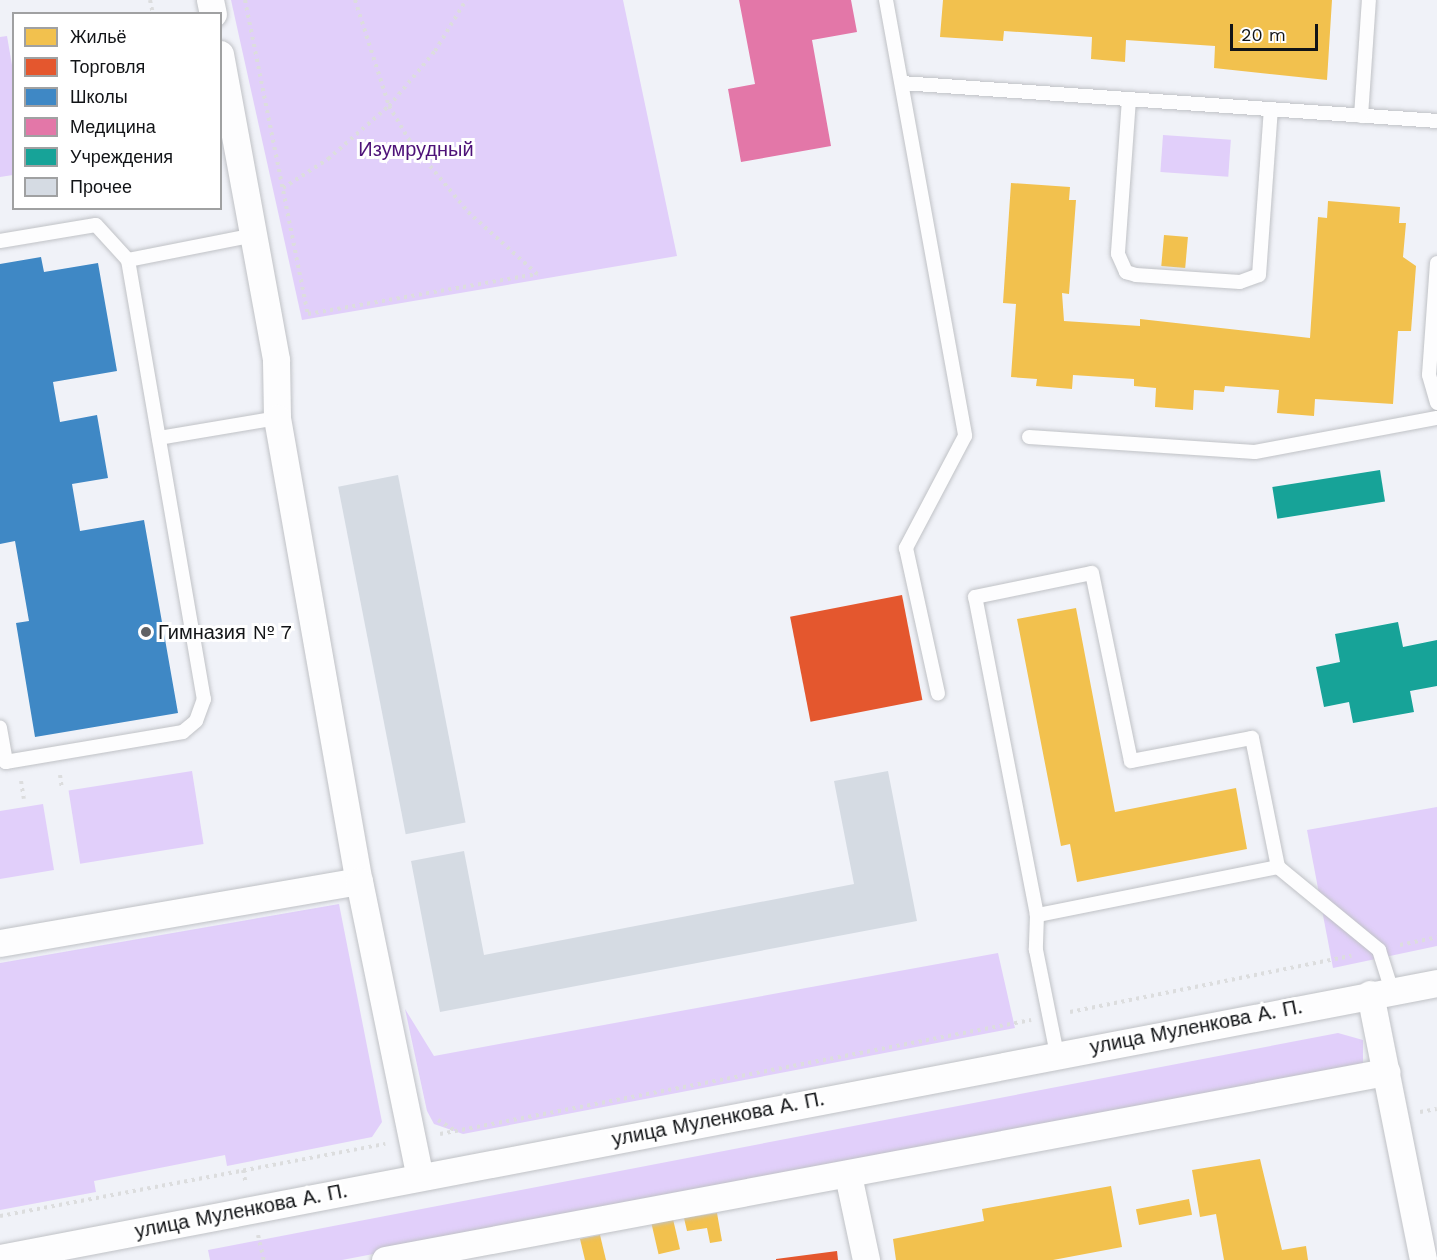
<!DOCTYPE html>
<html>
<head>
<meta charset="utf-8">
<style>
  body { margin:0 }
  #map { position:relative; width:1437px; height:1260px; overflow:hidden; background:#f0f2f8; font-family:"Work Sans",sans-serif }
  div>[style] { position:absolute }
  .green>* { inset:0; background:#e1cffa; transform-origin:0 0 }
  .homes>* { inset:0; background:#f2c14e; transform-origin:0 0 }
  .shops>* { inset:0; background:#e4572e; transform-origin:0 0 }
  .schools>* { inset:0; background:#3f88c5 }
  .health>* { inset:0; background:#e377a8 }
  .public>* { inset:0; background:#17a398; transform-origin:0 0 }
  .building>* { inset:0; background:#d5dbe3; transform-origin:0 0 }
  .path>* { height:4px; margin-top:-2px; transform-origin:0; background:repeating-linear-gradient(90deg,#dcddde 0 3px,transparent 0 7.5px) }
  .roads { filter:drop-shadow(0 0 2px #c0c2c6) drop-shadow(0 0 2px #c0c2c6) }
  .lane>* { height:14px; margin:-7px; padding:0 7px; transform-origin:7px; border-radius:7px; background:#fdfdfe }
  .street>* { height:27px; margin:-13.5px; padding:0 13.5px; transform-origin:13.5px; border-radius:13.5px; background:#fdfdfe }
  .dots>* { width:16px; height:16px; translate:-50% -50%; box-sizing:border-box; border:3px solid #fff; border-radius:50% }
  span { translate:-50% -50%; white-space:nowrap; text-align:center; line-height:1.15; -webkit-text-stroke:6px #fff; paint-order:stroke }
  .park-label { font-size:20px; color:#4d1278 }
  .poi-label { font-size:20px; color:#121417 }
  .left { translate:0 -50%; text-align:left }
  .street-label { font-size:20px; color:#121417 }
  .legend { position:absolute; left:12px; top:12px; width:210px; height:198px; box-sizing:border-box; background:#fff; border:2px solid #a0a1a2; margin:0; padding:8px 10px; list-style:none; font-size:18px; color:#121417 }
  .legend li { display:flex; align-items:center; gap:12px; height:30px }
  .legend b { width:30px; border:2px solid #a0a1a2 }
  .scale { position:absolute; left:1230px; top:24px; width:88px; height:27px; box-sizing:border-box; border:3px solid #121417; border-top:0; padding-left:8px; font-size:18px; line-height:21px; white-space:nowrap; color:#121417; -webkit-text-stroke:4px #fff; paint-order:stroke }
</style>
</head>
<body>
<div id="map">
  <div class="green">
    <div style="clip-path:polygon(231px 0,623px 0,677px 256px,302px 320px)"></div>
    <div style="clip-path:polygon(7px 36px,13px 71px,13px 175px,0 177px,0 37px)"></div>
    <div style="left:1163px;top:135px;width:68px;height:37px;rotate:4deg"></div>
    <div style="left:192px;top:771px;width:74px;height:125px;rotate:81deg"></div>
    <div style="clip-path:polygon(43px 804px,54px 870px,0 879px,0 811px)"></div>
    <div style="clip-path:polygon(1437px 807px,1437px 946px,1333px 968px,1307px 830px)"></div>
    <div style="clip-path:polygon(339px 904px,382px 1122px,372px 1137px,227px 1166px,225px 1155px,94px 1181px,96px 1192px,0 1210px,0 963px)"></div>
    <div style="clip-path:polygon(998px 953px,1015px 1028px,463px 1134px,434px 1124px,427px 1111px,405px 1009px,434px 1056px)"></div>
    <div style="clip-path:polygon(1338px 1033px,1363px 1040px,1363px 1064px,342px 1260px,210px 1260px,208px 1250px)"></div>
  </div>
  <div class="homes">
    <div style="clip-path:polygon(943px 0,1332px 0,1327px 80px,1214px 68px,1215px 46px,1126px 40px,1125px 62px,1091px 59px,1092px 37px,1004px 31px,1003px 41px,940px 37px)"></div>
    <div style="clip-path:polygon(1011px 183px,1070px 187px,1069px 200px,1076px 200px,1069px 294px,1062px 293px,1064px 321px,1140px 326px,1140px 319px,1310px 338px,1318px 217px,1327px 218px,1328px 201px,1400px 207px,1399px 223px,1406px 223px,1403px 257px,1416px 266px,1411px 331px,1398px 331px,1393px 404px,1315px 399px,1314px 416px,1277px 413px,1279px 390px,1225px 386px,1224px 392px,1194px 390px,1193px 410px,1155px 407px,1156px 388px,1134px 386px,1134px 379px,1073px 375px,1072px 389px,1036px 386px,1037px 379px,1011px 377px,1016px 304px,1003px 303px)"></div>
    <div style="left:1164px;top:235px;width:24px;height:31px;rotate:5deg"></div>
    <div style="clip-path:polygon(1076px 608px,1115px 812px,1236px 788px,1247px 849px,1077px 882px,1070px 844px,1061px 846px,1017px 619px)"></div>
    <div style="clip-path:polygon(1260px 1159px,1282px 1250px,1306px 1246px,1308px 1260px,1224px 1260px,1216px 1214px,1200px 1217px,1192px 1170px)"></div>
    <div style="clip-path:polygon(1111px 1186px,1122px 1247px,1053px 1260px,896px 1260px,893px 1239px,984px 1221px,982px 1209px)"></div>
    <div style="left:1189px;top:1199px;width:16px;height:54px;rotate:79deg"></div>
    <div style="clip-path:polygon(717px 1213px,722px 1241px,710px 1243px,707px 1228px,687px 1231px,684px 1218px)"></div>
    <div style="left:673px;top:1219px;width:31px;height:22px;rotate:77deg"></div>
    <div style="clip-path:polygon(600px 1235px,606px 1260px,585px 1260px,580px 1239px)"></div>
  </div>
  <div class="shops">
    <div style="left:902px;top:595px;width:107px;height:114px;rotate:79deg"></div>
    <div style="clip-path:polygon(837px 1251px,838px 1260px,776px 1260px,776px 1259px)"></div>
  </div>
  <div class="schools">
    <div style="clip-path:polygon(41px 257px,44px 272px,98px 263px,117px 371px,53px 382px,60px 422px,97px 415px,108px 478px,72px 484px,80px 531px,144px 520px,178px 713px,35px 737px,16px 623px,29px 621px,15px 541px,0 544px,0 264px)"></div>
  </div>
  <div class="health">
    <div style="clip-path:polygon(739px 0,851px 0,857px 32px,812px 40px,831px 146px,741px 162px,728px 89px,755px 84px)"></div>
  </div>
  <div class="public">
    <div style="left:1380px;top:470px;width:32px;height:109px;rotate:81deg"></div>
    <div style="clip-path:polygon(1398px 622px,1403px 647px,1437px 640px,1437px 686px,1410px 691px,1414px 712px,1353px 723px,1349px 702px,1324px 707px,1316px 667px,1340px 662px,1335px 634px)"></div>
  </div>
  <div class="building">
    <div style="left:398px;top:475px;width:354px;height:61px;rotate:79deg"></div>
    <div style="clip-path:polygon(888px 771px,917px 921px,440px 1012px,411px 861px,464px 851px,484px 955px,854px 884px,834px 781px)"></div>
  </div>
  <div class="path">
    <div style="left:150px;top:0;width:14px;rotate:78deg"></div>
    <div style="left:245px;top:0;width:320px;rotate:78.7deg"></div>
    <div style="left:308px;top:314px;width:233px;rotate:-9.9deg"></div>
    <div style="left:355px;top:0;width:111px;rotate:72.2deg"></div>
    <div style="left:389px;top:106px;width:43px;rotate:59.3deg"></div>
    <div style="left:411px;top:143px;width:89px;rotate:50.4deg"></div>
    <div style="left:468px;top:212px;width:93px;rotate:41.9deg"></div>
    <div style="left:283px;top:188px;width:54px;rotate:-32.8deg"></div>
    <div style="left:328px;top:159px;width:81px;rotate:-41deg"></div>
    <div style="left:389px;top:106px;width:72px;rotate:-50.1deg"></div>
    <div style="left:435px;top:51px;width:60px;rotate:-58.7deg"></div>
    <div style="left:60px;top:775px;width:14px;rotate:82deg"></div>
    <div style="left:21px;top:781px;width:18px;rotate:81deg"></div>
    <div style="left:1400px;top:945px;width:38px;rotate:-12deg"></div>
    <div style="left:1070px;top:1012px;width:287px;rotate:-11.3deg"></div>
    <div style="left:1420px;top:1112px;width:17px;rotate:-10deg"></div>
    <div style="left:438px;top:1120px;width:19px;rotate:32deg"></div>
    <div style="left:440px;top:1134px;width:602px;rotate:-10.92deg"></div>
    <div style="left:243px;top:1170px;width:14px;rotate:78deg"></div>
    <div style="left:0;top:1216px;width:392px;rotate:-10.6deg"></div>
    <div style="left:258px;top:1235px;width:26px;rotate:77deg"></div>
  </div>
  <div class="roads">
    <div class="lane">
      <div style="left:886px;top:0;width:443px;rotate:79.7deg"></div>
      <div style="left:965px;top:436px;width:127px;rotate:117.8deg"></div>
      <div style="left:906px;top:548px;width:149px;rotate:77.6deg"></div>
      <div style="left:902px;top:83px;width:536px;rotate:4.06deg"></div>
      <div style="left:1129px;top:99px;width:155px;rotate:94.1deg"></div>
      <div style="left:1118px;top:254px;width:20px;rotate:66deg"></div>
      <div style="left:1126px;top:272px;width:10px;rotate:17deg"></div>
      <div style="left:1136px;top:275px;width:104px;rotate:3.9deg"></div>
      <div style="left:1240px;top:282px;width:20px;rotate:-20deg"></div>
      <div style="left:1259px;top:275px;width:166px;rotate:-85.9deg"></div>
      <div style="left:1361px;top:116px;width:116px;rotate:-86.1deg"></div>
      <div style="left:0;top:241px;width:97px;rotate:-9.5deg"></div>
      <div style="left:96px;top:225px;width:47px;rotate:47.6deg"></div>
      <div style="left:128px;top:260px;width:446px;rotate:80.2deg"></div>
      <div style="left:204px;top:699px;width:23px;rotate:110deg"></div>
      <div style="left:196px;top:721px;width:17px;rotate:140deg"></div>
      <div style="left:183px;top:732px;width:180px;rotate:170.4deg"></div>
      <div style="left:6px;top:762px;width:35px;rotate:-100deg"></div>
      <div style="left:128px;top:260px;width:128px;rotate:-11.2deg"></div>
      <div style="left:1437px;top:263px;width:112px;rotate:94.1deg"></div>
      <div style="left:1429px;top:375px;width:29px;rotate:74deg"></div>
      <div style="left:1029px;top:437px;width:226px;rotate:3.8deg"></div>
      <div style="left:1255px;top:452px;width:185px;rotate:-10.6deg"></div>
      <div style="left:159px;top:438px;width:120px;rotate:-9.6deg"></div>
      <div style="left:1278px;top:867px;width:246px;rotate:168.7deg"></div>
      <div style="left:1037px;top:915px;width:324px;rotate:-101deg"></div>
      <div style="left:975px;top:597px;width:119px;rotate:-11.6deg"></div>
      <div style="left:1092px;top:573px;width:192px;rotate:78.3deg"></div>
      <div style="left:1131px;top:761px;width:123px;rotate:-10.8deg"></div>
      <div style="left:1252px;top:738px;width:132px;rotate:78.6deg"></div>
      <div style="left:1278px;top:867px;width:131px;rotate:39.4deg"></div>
      <div style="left:1379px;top:950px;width:43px;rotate:72.4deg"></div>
      <div style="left:1037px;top:915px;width:35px;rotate:92deg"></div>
      <div style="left:1036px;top:950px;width:106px;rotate:78.6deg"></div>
    </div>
    <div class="street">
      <div style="left:210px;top:0;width:14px;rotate:78deg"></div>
      <div style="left:220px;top:54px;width:311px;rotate:79.6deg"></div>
      <div style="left:276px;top:360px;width:58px;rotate:89deg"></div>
      <div style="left:277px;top:418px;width:470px;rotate:80deg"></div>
      <div style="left:0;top:943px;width:364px;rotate:-9.8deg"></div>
      <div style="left:359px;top:881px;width:302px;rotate:78.4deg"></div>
      <div style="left:1370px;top:994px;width:271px;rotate:78.7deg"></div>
      <div style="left:848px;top:1175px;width:87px;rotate:78deg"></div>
      <div style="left:0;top:1258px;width:1463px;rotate:-10.83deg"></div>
      <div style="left:385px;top:1260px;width:1019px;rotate:-10.64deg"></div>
    </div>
  </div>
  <div class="dots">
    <div style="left:146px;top:632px;background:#606266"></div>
  </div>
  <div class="park-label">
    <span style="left:416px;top:149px">Изумрудный</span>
  </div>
  <div class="poi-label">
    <span class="left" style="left:158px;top:632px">Гимназия № 7</span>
  </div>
  <div class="street-label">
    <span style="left:1196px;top:1027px;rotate:-11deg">улица Муленкова А. П.</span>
    <span style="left:718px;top:1119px;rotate:-11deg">улица Муленкова А. П.</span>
    <span style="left:241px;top:1211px;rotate:-11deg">улица Муленкова А. П.</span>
  </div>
  <ul class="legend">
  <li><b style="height:16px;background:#f2c14e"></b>Жильё</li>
  <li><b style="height:16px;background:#e4572e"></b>Торговля</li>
  <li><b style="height:16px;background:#3f88c5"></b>Школы</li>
  <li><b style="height:16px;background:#e377a8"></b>Медицина</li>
  <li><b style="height:16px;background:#17a398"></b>Учреждения</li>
  <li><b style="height:16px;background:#d5dbe3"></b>Прочее</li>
  </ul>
  <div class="scale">20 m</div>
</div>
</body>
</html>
